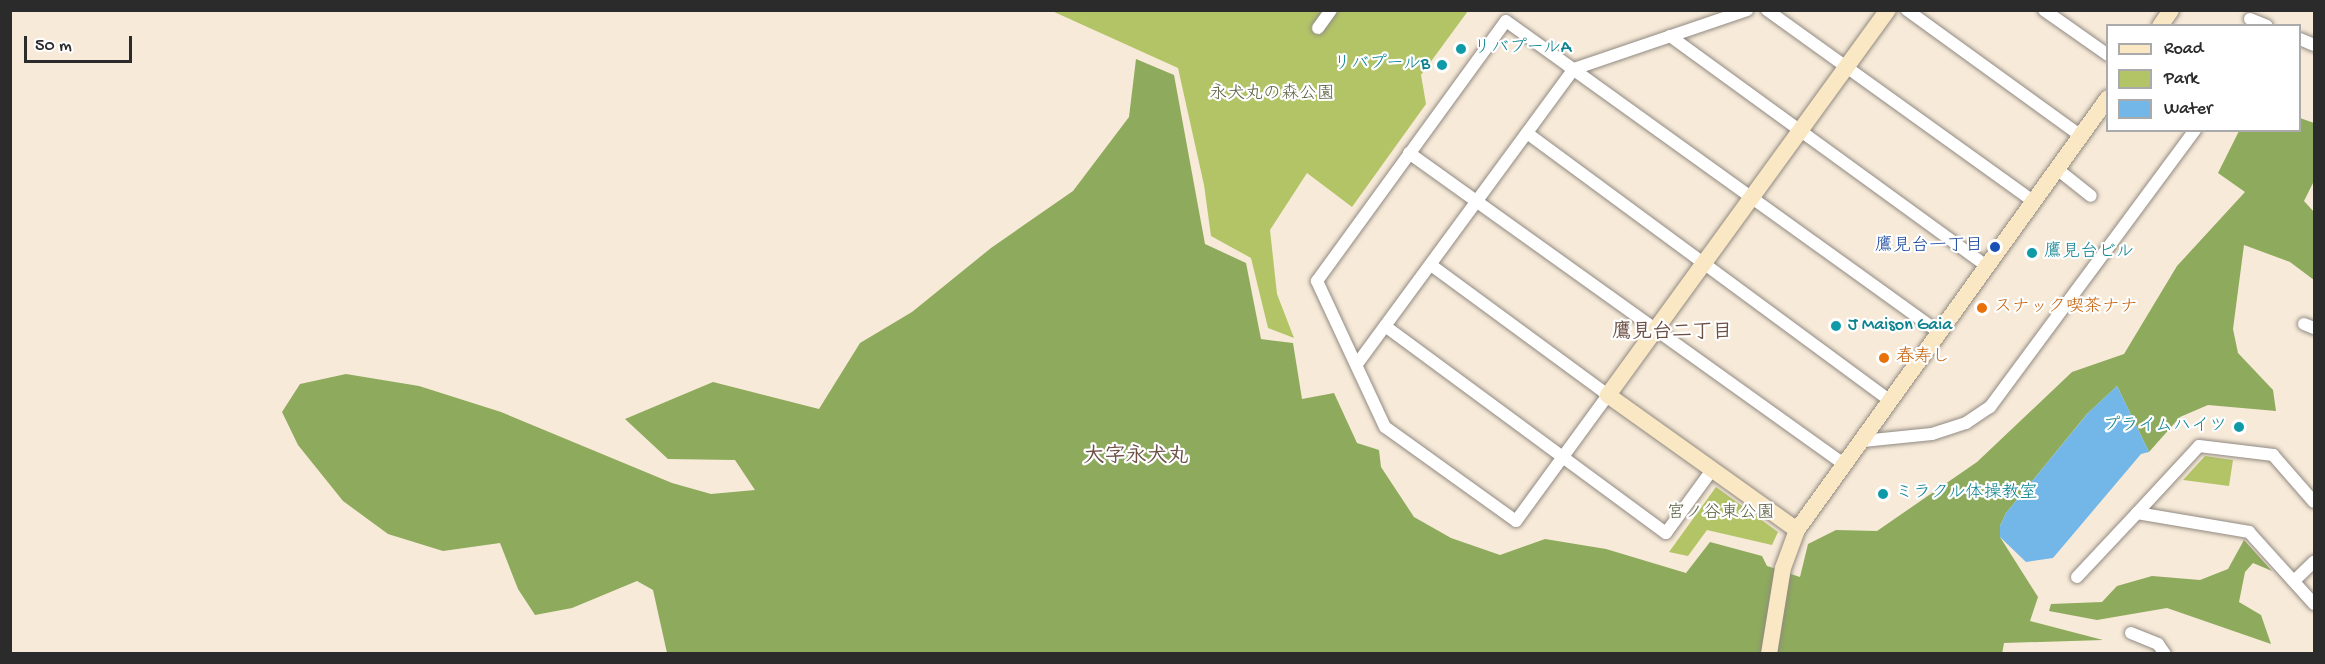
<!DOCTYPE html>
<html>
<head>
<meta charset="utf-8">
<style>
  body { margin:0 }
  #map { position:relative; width:2325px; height:664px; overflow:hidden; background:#f7ead8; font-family:"Gochi Hand","Klee One",sans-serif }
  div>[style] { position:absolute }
  .green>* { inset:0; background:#b3c467 }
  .forest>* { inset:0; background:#8eaa5c }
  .water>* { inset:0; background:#72b7e8 }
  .roads { filter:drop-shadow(0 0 2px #918a82) drop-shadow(0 0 2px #918a82) }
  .street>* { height:12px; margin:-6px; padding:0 6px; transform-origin:6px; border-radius:6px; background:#fff }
  .secondary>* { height:16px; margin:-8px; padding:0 8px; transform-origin:8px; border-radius:8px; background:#fae7c3 }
  .dots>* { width:16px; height:16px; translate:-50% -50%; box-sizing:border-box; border:3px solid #fff; border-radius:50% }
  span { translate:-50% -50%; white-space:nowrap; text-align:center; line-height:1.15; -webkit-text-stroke:4.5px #fff; paint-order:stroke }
  .culture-label { font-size:18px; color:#0d838f }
  .left { translate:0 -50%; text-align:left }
  .right { translate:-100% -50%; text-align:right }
  .park-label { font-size:18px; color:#5b6140 }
  .transit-label { font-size:18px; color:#164399 }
  .food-label { font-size:18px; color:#c56008 }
  .neighbourhood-label { font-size:20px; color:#6c4f45; font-weight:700 }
  .quarter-label { font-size:21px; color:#6c4f45; font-weight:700 }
  .frame { position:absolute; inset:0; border:12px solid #2b2b2b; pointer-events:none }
  .legend { position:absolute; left:2106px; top:24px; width:195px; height:108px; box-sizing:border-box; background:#fff; border:2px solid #aaa; margin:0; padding:8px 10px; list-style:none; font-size:18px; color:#2b2b2b }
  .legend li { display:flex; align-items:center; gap:12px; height:30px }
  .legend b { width:30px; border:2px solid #aaa }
  .scale { position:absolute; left:24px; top:36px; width:108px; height:27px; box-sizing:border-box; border:3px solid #2b2b2b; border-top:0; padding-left:8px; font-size:18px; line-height:21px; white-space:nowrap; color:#2b2b2b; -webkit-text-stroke:4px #fff; paint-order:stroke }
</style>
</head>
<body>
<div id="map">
  <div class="green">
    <div style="clip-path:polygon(1052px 11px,1468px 11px,1421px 75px,1426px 104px,1352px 207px,1307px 173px,1270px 230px,1277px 294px,1294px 338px,1268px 328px,1251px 258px,1211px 236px,1204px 185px,1178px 68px)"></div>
    <div style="clip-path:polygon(2205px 456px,2233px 460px,2229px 486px,2183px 480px)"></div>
    <div style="clip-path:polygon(1716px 487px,1778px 532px,1772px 545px,1707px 530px,1688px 556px,1669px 552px)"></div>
  </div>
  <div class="forest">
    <div style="clip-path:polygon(1136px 59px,1174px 75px,1205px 244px,1246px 263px,1261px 339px,1293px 343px,1302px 399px,1334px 393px,1357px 443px,1379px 450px,1381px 467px,1414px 517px,1451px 538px,1500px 555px,1545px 539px,1606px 549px,1686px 573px,1710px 542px,1762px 556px,1767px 566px,1800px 577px,1808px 544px,1836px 530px,1877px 531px,1977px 462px,2072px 372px,2124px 354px,2177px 266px,2245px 192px,2218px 173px,2239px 131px,2300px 130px,2300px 118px,2314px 123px,2314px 181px,2304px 201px,2314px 212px,2314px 280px,2290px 262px,2244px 245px,2233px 329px,2238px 353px,2273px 390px,2276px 411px,2208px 405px,2180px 417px,2149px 452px,2117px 386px,2087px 414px,2006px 513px,2000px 526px,2000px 537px,2038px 597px,2030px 621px,2103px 640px,2004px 643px,2002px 654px,667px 653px,653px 590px,637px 581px,572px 608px,535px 615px,518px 589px,500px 543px,443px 551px,388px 534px,343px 501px,298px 445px,282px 412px,300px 384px,346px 374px,419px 386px,501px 412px,672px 483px,711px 494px,755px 490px,735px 460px,668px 459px,625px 419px,713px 382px,819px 409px,860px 343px,912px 312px,991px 248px,1073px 191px,1129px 117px)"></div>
    <div style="clip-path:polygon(2244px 540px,2272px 571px,2253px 563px,2245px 572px,2239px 602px,2261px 615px,2271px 644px,2167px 608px,2097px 620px,2049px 611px,2051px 604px,2102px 602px,2117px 586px,2152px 576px,2200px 580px,2228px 569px)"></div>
  </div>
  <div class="water">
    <div style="clip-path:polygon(2117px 386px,2149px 452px,2141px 454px,2053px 558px,2026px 562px,2000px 537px,2000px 526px,2006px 513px,2088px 413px)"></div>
  </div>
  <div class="roads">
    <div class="street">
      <div style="left:1767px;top:10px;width:329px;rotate:35.7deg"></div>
      <div style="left:1907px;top:10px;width:215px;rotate:35.9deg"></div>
      <div style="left:2044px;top:10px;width:78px;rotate:35.1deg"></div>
      <div style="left:2250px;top:19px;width:18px;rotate:22deg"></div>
      <div style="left:1318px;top:28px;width:22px;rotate:-54deg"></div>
      <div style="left:1670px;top:36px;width:393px;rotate:36deg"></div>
      <div style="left:2300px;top:39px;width:15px;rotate:23deg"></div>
      <div style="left:1527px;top:133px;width:452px;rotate:36.4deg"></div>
      <div style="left:1409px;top:153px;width:536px;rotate:35.59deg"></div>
      <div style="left:2057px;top:169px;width:43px;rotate:38.5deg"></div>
      <div style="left:1431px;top:265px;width:220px;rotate:36.3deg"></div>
      <div style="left:1608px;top:395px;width:156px;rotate:126.1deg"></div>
      <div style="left:1516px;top:521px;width:161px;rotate:-144.3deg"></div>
      <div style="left:1385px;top:427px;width:161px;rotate:-115deg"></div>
      <div style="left:1317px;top:281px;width:321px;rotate:-54deg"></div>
      <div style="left:1506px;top:21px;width:535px;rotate:35.71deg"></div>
      <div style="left:2304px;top:324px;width:11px;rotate:22deg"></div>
      <div style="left:1385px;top:326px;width:349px;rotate:36.4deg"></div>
      <div style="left:1666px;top:533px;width:78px;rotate:-53.9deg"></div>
      <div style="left:1357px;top:364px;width:366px;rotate:-53.7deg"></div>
      <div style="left:1574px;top:69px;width:183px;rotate:-18.8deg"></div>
      <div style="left:1863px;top:441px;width:69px;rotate:-5.8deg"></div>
      <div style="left:1932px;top:434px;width:36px;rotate:-18deg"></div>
      <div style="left:1966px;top:423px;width:29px;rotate:-34deg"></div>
      <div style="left:1990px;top:407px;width:345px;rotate:-53.5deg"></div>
      <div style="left:2137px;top:513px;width:91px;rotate:-47.2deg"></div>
      <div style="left:2199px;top:446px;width:75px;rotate:6.9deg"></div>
      <div style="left:2273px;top:455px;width:62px;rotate:48.9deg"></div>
      <div style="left:2077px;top:577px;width:88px;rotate:-46.8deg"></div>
      <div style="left:2137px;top:513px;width:114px;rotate:9.6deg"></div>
      <div style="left:2249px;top:532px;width:97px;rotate:47.9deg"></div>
      <div style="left:2294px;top:581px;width:28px;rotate:-44deg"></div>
      <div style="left:2131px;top:633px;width:29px;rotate:22deg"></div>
      <div style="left:2158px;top:644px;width:12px;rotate:55deg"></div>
    </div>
    <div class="secondary">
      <div style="left:2160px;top:26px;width:19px;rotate:-55deg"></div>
      <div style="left:1797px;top:530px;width:232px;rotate:-144.5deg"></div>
      <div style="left:1608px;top:395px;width:476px;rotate:-54deg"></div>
      <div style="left:1769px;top:654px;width:87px;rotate:-80.8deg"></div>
      <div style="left:1783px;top:568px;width:40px;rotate:-69.8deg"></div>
      <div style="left:1797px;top:530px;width:532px;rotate:-54.25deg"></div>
    </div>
  </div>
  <div class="dots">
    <div style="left:1461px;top:49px;background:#0f9aa8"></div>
    <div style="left:1442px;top:65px;background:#0f9aa8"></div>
    <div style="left:1995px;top:247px;background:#1a4fb4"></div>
    <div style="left:2032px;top:253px;background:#0f9aa8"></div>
    <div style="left:1982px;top:308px;background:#e8710a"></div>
    <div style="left:1836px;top:326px;background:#0f9aa8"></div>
    <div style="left:1884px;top:358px;background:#e8710a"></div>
    <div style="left:2239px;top:427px;background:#0f9aa8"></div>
    <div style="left:1883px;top:494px;background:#0f9aa8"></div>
  </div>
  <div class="culture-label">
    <span class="left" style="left:1473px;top:49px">リバプールA</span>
    <span class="right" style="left:1430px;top:65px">リバプールB</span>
    <span class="left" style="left:2044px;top:253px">鷹見台ビル</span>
    <span class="left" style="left:1848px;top:326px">J Maison Gaia</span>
    <span class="right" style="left:2227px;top:427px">プライムハイツ</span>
    <span class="left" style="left:1895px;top:494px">ミラクル体操教室</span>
  </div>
  <div class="park-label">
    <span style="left:1272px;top:95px">永犬丸の森公園</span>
    <span style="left:1721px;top:514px">宮ノ谷東公園</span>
  </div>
  <div class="transit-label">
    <span class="right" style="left:1983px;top:247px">鷹見台一丁目</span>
  </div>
  <div class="food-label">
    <span class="left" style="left:1994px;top:308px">スナック喫茶ナナ</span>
    <span class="left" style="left:1896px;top:358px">春寿し</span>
  </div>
  <div class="neighbourhood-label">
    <span style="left:1672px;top:333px">鷹見台二丁目</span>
  </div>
  <div class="quarter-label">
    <span style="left:1136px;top:458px">大字永犬丸</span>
  </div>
  <div class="frame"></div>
  <ul class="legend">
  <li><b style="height:8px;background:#fae7c3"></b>Road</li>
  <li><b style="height:16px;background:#b3c467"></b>Park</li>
  <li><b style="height:16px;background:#72b7e8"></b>Water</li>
  </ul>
  <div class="scale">50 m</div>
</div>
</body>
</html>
